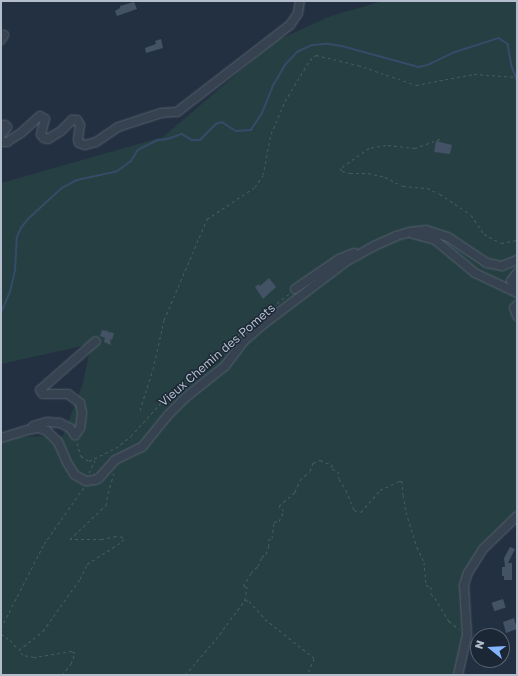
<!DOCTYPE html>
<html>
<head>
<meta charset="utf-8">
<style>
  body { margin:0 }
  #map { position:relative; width:518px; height:676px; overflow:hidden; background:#233041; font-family:"Golos Text",sans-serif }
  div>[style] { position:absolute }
  .green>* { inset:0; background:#253f42 }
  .stream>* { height:1.5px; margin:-0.75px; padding:0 0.75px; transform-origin:0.75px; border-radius:0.75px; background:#354c69 }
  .building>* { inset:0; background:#435265; transform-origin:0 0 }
  .path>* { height:1px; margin-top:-0.5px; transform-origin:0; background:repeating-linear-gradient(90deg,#435c5e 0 3px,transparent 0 6px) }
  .roads { filter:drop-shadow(0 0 1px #55606e) drop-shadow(0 0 1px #55606e) }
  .minor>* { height:8px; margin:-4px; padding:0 4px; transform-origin:4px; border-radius:4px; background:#374250 }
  span { translate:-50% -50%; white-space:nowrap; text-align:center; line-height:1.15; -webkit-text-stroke:3px #1c2735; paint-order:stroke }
  .street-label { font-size:12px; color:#b3bdcb }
  .frame { position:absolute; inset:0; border:2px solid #b3bdcb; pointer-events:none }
  .north { position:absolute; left:470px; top:628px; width:40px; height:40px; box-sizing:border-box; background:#1c2735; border:1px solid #586371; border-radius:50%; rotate:288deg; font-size:11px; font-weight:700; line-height:16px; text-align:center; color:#b3bdcb }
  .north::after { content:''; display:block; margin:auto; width:14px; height:18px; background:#84b6ff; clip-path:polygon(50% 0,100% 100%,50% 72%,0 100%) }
</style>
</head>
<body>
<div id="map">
  <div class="green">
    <div style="clip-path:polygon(383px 1px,517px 1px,517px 519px,491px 543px,469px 577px,459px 675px,1px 675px,1px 437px,63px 436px,83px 383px,91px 344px,1px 364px,1px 183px,163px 137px,275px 41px,331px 16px)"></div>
  </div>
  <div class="stream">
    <div style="left:1px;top:313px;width:23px;rotate:-67deg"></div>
    <div style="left:10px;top:292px;width:22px;rotate:-77deg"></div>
    <div style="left:15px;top:271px;width:34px;rotate:-87deg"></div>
    <div style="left:17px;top:237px;width:10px;rotate:-66deg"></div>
    <div style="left:21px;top:228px;width:11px;rotate:-52deg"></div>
    <div style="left:28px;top:219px;width:46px;rotate:-42.4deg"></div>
    <div style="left:62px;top:188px;width:17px;rotate:-28deg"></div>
    <div style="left:77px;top:180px;width:40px;rotate:-12deg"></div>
    <div style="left:116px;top:172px;width:19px;rotate:-36deg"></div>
    <div style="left:131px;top:161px;width:13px;rotate:-58deg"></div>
    <div style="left:138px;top:150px;width:22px;rotate:-27deg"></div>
    <div style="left:158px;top:140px;width:10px;rotate:-6deg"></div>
    <div style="left:168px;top:139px;width:15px;rotate:-20deg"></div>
    <div style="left:182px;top:134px;width:12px;rotate:31deg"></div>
    <div style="left:192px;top:140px;width:8px"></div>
    <div style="left:200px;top:140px;width:23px;rotate:-45deg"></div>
    <div style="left:216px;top:124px;width:6px;rotate:-18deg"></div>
    <div style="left:222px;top:122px;width:17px;rotate:33deg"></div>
    <div style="left:236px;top:131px;width:15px;rotate:-4deg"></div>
    <div style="left:251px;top:130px;width:20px;rotate:-57deg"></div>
    <div style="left:262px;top:113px;width:31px;rotate:-68deg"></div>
    <div style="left:274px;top:84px;width:22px;rotate:-60deg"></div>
    <div style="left:285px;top:65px;width:18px;rotate:-47deg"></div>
    <div style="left:297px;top:52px;width:17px;rotate:-25deg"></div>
    <div style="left:312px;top:45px;width:16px;rotate:-4deg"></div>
    <div style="left:328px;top:44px;width:14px;rotate:8deg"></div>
    <div style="left:342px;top:46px;width:80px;rotate:15.3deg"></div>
    <div style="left:419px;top:67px;width:9px;rotate:-13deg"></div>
    <div style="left:428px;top:65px;width:30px;rotate:-26deg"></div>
    <div style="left:455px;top:52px;width:46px;rotate:-17.7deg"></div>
    <div style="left:499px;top:38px;width:11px;rotate:34deg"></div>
    <div style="left:508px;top:44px;width:22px;rotate:80deg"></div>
    <div style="left:512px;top:66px;width:15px;rotate:70deg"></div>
  </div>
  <div class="building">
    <div style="clip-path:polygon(134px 2px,137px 9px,117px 16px,115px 11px,120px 8px,120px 6px)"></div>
    <div style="clip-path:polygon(161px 39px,163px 48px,146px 53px,145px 48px,156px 44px,155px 41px)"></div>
    <div style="clip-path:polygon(436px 141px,452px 145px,450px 154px,434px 152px)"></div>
    <div style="clip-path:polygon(269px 278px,276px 287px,263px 299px,255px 287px,259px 284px,260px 286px)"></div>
    <div style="clip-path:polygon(107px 329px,108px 332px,114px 333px,112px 340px,110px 339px,111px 345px,104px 342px,105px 338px,100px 336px,102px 330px,107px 331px)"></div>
    <div style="clip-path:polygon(510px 547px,515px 549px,508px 563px,512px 563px,512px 580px,504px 580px,504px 576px,502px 576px,502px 567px,505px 567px,504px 558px)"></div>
    <div style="left:503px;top:599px;width:9px;height:12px;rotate:72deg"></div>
    <div style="clip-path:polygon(514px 618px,517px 629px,506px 633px,503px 622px)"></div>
  </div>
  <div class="path">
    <div style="left:440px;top:139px;width:27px;rotate:160deg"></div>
    <div style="left:415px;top:148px;width:29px;rotate:-174deg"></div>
    <div style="left:386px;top:145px;width:17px;rotate:170deg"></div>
    <div style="left:369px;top:148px;width:35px;rotate:145deg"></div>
    <div style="left:340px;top:168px;width:4px;rotate:56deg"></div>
    <div style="left:342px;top:171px;width:8px;rotate:14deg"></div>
    <div style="left:350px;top:173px;width:18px"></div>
    <div style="left:368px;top:173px;width:17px;rotate:13deg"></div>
    <div style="left:385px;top:177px;width:20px;rotate:27deg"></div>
    <div style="left:403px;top:186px;width:24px;rotate:5deg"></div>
    <div style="left:427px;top:188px;width:14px;rotate:25deg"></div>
    <div style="left:440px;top:194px;width:37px;rotate:34deg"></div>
    <div style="left:471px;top:215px;width:23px;rotate:56deg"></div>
    <div style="left:484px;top:234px;width:19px;rotate:28deg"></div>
    <div style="left:501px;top:243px;width:16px;rotate:-11deg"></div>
    <div style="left:140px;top:410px;width:43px;rotate:-72.4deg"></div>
    <div style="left:153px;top:369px;width:50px;rotate:-77.3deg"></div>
    <div style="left:164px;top:320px;width:110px;rotate:-66.9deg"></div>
    <div style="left:207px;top:219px;width:58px;rotate:-33.7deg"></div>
    <div style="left:255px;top:187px;width:14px;rotate:-56deg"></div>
    <div style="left:263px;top:175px;width:42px;rotate:-79deg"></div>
    <div style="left:271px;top:134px;width:36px;rotate:-67deg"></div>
    <div style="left:285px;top:101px;width:48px;rotate:-58.6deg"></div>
    <div style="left:310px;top:60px;width:8px;rotate:-40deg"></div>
    <div style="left:316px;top:55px;width:43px;rotate:13.4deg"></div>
    <div style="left:358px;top:65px;width:61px;rotate:19deg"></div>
    <div style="left:416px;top:85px;width:59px;rotate:-10.7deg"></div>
    <div style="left:474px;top:74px;width:43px;rotate:4deg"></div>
    <div style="left:77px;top:443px;width:14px;rotate:73deg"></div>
    <div style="left:81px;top:456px;width:9px;rotate:32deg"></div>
    <div style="left:89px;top:461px;width:30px;rotate:-26deg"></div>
    <div style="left:116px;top:448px;width:19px;rotate:-39deg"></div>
    <div style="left:131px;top:436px;width:54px;rotate:-48deg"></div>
    <div style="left:167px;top:396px;width:82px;rotate:-39.5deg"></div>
    <div style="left:230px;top:344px;width:21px;rotate:-47deg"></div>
    <div style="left:244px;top:329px;width:58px;rotate:-38deg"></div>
    <div style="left:89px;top:473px;width:14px;rotate:-65deg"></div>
    <div style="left:245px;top:600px;width:13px;rotate:-81deg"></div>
    <div style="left:247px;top:587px;width:4px;rotate:-166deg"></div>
    <div style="left:243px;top:586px;width:15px;rotate:-58deg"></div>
    <div style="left:251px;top:573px;width:10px;rotate:-45deg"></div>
    <div style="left:258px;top:566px;width:10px;rotate:-66deg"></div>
    <div style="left:262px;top:557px;width:5px;rotate:-37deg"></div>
    <div style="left:266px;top:554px;width:9px;rotate:-69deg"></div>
    <div style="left:269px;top:546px;width:6px;rotate:-99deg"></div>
    <div style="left:268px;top:540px;width:4px;rotate:-27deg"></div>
    <div style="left:272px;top:538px;width:16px;rotate:-83deg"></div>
    <div style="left:274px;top:522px;width:5px;rotate:-11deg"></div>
    <div style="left:279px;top:521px;width:11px;rotate:-63deg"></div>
    <div style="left:284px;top:511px;width:7px;rotate:-135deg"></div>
    <div style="left:279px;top:506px;width:21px;rotate:-41deg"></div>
    <div style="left:295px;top:492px;width:13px;rotate:-67deg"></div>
    <div style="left:300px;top:480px;width:13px;rotate:-42deg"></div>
    <div style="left:310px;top:471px;width:9px;rotate:-69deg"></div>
    <div style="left:313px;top:463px;width:8px;rotate:-23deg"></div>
    <div style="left:320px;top:460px;width:13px;rotate:23deg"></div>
    <div style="left:332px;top:465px;width:4px;rotate:90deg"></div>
    <div style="left:332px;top:469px;width:6px;rotate:18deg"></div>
    <div style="left:338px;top:471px;width:8px;rotate:83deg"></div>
    <div style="left:339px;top:479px;width:13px;rotate:58deg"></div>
    <div style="left:346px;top:490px;width:22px;rotate:68deg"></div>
    <div style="left:354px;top:510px;width:7px;rotate:16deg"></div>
    <div style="left:361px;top:512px;width:29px;rotate:-49deg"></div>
    <div style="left:380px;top:490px;width:21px;rotate:-25deg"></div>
    <div style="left:399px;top:481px;width:3px"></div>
    <div style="left:402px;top:481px;width:14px;rotate:86deg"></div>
    <div style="left:403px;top:495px;width:17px;rotate:80deg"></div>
    <div style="left:406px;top:512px;width:37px;rotate:73deg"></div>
    <div style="left:417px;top:547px;width:17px;rotate:65deg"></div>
    <div style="left:424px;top:562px;width:23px;rotate:85deg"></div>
    <div style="left:426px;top:585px;width:5px;rotate:22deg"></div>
    <div style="left:431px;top:587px;width:7px;rotate:90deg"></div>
    <div style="left:431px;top:594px;width:6px;rotate:45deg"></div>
    <div style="left:435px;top:598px;width:27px;rotate:59deg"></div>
    <div style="left:449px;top:621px;width:13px;rotate:39deg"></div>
    <div style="left:1px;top:628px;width:94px;rotate:-62.9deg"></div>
    <div style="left:44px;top:544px;width:70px;rotate:-54.9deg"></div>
    <div style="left:1px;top:634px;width:11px;rotate:34deg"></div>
    <div style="left:10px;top:640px;width:12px;rotate:48deg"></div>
    <div style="left:62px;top:675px;width:14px;rotate:-51deg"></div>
    <div style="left:71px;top:664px;width:12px;rotate:-70deg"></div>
    <div style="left:75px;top:653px;width:4px;rotate:-146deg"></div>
    <div style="left:72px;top:651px;width:38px;rotate:171deg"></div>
    <div style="left:34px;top:657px;width:11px;rotate:-170deg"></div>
    <div style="left:23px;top:655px;width:6px;rotate:-129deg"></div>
    <div style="left:19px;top:650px;width:31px;rotate:-38deg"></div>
    <div style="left:43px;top:631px;width:64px;rotate:-54.6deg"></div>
    <div style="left:80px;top:579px;width:17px;rotate:-65deg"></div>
    <div style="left:87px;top:564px;width:43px;rotate:-32.6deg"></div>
    <div style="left:123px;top:541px;width:4px;rotate:-90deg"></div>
    <div style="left:123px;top:537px;width:7px;rotate:-172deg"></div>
    <div style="left:116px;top:536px;width:14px;rotate:168deg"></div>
    <div style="left:102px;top:539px;width:32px;rotate:180deg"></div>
    <div style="left:70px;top:539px;width:50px;rotate:-43.4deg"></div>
    <div style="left:106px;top:505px;width:12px;rotate:-81deg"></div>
    <div style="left:108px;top:493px;width:21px;rotate:-73deg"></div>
    <div style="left:185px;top:675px;width:48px;rotate:-49.3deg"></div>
    <div style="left:216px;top:639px;width:49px;rotate:-53.4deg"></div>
    <div style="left:245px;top:600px;width:4px;rotate:14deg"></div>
    <div style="left:249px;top:601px;width:24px;rotate:48deg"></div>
    <div style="left:265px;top:619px;width:63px;rotate:38.5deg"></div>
    <div style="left:314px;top:658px;width:18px;rotate:112deg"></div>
  </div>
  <div class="roads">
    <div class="minor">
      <div style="left:1px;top:40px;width:6px;rotate:-59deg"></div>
      <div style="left:1px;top:125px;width:4px"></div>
      <div style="left:5px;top:125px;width:3px;rotate:45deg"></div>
      <div style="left:7px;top:127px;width:10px;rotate:127deg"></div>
      <div style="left:1px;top:142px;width:6px"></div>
      <div style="left:7px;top:142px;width:17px;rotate:-33deg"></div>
      <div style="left:21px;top:133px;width:25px;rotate:-42deg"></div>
      <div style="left:40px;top:116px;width:6px;rotate:31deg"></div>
      <div style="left:45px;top:119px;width:16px;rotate:105deg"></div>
      <div style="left:41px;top:134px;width:5px;rotate:53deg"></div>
      <div style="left:44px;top:138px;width:4px;rotate:14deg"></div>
      <div style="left:48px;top:139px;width:15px;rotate:-32deg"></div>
      <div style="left:61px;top:131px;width:16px;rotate:-45deg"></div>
      <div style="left:72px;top:120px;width:5px"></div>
      <div style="left:77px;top:120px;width:6px;rotate:59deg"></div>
      <div style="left:80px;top:125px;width:15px;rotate:98deg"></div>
      <div style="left:78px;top:140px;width:3px;rotate:72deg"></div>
      <div style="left:79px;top:143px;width:6px;rotate:18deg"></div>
      <div style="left:85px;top:145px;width:11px;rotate:-15deg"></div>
      <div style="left:96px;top:142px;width:27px;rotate:-34deg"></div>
      <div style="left:118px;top:127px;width:45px;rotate:-18deg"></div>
      <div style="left:161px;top:113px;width:16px;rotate:-4deg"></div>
      <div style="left:177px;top:112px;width:143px;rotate:-37.6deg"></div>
      <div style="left:290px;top:25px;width:14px;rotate:-56deg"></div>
      <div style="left:298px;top:13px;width:12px;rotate:-81deg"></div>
      <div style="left:413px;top:234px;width:23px;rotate:15deg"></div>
      <div style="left:435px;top:240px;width:52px;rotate:39.5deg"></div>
      <div style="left:475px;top:273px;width:47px;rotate:25.5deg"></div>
      <div style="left:517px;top:273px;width:10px;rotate:127deg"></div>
      <div style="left:511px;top:281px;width:9px;rotate:49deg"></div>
      <div style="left:295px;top:289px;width:53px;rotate:-34.3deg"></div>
      <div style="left:339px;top:259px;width:16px;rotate:-22deg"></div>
      <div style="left:517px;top:305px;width:4px;rotate:135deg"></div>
      <div style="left:514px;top:308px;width:9px;rotate:69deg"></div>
      <div style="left:33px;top:426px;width:15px;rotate:-16deg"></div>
      <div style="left:47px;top:422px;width:13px;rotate:4deg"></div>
      <div style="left:60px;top:423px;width:11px;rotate:27deg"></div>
      <div style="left:70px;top:428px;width:9px;rotate:54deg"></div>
      <div style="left:75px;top:435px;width:9px;rotate:-54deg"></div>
      <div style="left:80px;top:428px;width:15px;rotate:-82deg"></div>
      <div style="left:82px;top:413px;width:10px;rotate:-101deg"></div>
      <div style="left:80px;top:403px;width:15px;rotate:-143deg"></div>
      <div style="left:68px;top:394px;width:25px;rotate:180deg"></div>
      <div style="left:43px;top:394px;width:5px;rotate:-127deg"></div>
      <div style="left:40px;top:390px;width:74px;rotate:-41.2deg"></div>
      <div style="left:1px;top:438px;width:27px;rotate:-17deg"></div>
      <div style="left:27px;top:430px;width:12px;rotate:-9deg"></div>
      <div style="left:39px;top:428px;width:9px;rotate:21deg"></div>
      <div style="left:47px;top:431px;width:16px;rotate:45deg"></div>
      <div style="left:58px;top:442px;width:24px;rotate:66deg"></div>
      <div style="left:68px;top:464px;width:13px;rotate:58deg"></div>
      <div style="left:75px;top:475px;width:13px;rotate:29deg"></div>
      <div style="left:86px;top:481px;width:9px;rotate:-6deg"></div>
      <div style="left:95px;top:480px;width:4px;rotate:-27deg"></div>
      <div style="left:99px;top:478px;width:24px;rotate:-48deg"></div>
      <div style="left:115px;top:460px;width:30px;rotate:-26deg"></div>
      <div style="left:142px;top:447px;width:41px;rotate:-50.9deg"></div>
      <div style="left:168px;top:415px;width:25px;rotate:-45deg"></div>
      <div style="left:186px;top:397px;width:50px;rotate:-38.5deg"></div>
      <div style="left:225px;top:366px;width:31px;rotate:-53deg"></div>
      <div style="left:244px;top:341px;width:23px;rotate:-41deg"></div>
      <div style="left:261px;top:326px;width:108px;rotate:-37.1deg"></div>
      <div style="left:347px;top:261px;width:31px;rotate:-29deg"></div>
      <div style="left:374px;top:246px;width:24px;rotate:-24deg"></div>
      <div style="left:396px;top:236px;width:15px;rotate:-16deg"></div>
      <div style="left:410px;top:232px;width:16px;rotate:-7deg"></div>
      <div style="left:426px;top:230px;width:23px;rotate:18deg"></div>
      <div style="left:448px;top:237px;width:47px;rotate:33.7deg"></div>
      <div style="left:487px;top:263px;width:15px;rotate:11deg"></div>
      <div style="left:502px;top:266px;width:16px;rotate:-22deg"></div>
      <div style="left:458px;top:675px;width:41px;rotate:-77.3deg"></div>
      <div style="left:467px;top:635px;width:50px;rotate:-93.4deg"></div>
      <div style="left:464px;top:585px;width:13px;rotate:-72deg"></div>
      <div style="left:468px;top:573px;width:28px;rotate:-58deg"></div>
      <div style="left:483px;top:549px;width:47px;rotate:-44.1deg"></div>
    </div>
  </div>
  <div class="street-label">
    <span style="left:217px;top:355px;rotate:-41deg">Vieux Chemin des Pomets</span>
  </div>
  <div class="frame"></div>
  <div class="north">N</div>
</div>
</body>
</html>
